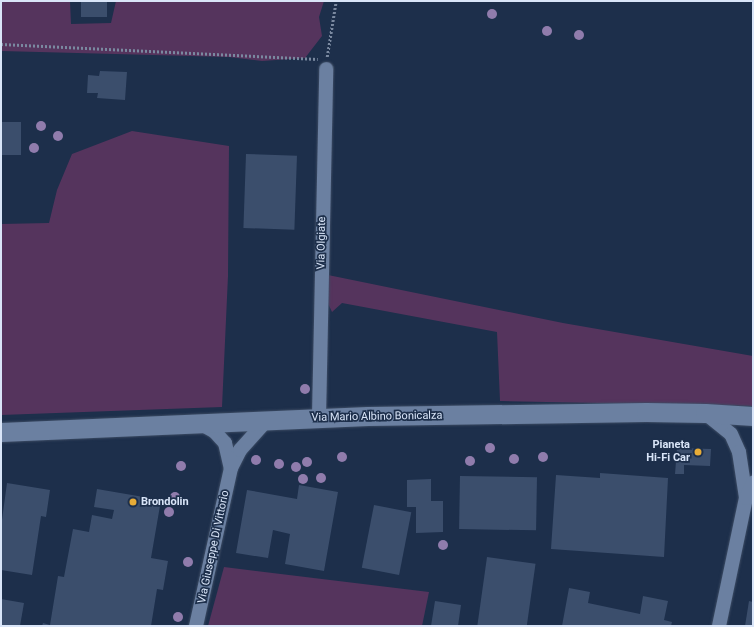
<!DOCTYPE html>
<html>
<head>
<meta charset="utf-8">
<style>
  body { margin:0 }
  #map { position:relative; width:754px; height:627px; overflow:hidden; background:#1d2f4b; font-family:Roboto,sans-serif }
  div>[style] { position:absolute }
  .green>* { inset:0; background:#55345d }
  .building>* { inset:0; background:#3b4e6c; transform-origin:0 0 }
  .path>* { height:2.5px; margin-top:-1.25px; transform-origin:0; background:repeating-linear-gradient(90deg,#7a89a0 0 2px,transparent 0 4px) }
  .roads { filter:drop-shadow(0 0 1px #3d4c64) drop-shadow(0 0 1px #3d4c64) }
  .street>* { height:14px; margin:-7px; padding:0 7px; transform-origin:7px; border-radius:7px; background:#6b80a1 }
  .secondary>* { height:19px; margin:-9.5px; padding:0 9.5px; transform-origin:9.5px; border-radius:9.5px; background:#6b80a1 }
  .trees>* { width:10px; height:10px; margin:-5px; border-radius:50%; background:#907cac }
  .dots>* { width:11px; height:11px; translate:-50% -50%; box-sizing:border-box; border:2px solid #1d2f4b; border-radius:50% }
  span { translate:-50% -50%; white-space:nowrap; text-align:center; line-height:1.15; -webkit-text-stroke:3.5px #1d2f4b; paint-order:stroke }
  .street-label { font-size:11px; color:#d9e5f8 }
  .poi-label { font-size:11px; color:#d9e5f8; font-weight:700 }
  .right { translate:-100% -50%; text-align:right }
  .left { translate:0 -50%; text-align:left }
  .frame { position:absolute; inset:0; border:2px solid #d9e5f8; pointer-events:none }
</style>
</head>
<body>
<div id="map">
  <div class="green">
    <div style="clip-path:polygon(1px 1px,70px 1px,71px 24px,111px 23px,116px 1px,324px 1px,319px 17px,322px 36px,305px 58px,262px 61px,229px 57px,1px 51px)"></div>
    <div style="clip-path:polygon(132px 131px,229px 146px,228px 276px,222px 407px,1px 415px,1px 224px,49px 223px,57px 190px,72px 154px)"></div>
    <div style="clip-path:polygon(328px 275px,563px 323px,753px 356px,753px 406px,500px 401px,497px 332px,342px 303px,332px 312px,325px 297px)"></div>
    <div style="clip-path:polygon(224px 567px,429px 592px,422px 626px,208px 626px)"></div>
  </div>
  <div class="building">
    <div style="left:81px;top:1px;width:26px;height:16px"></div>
    <div style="clip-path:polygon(100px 71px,127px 72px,125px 100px,97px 98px,98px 93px,87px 93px,88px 75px,99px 76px)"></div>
    <div style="left:1px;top:122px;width:20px;height:33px"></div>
    <div style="left:246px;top:154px;width:51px;height:74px;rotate:2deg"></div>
    <div style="clip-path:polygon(677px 448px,711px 449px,710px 466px,684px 465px,684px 474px,675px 474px)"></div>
    <div style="clip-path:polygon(600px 473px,668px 478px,664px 557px,551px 549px,556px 475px,600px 478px)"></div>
    <div style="left:460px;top:476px;width:77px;height:53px;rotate:1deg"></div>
    <div style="clip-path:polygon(431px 479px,431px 501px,443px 501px,443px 532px,416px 533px,416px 507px,407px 507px,407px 480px)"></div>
    <div style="clip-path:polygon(7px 483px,50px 490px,46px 517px,41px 516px,32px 575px,1px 570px,1px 527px)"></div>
    <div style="clip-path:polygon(299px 485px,338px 492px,324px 571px,285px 564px,290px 534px,273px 530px,268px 558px,236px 553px,247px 490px,297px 499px)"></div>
    <div style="clip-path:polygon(97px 489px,161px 500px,151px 558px,168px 561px,163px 590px,157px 589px,151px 626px,42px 626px,43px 623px,50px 625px,58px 576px,64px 577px,73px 529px,89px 532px,92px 515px,112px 519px,114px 510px,94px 507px)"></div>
    <div style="left:374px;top:505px;width:38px;height:64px;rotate:11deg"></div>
    <div style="left:487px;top:557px;width:49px;height:70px;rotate:8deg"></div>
    <div style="clip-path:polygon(569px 588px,590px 592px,588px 603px,640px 614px,643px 596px,668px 601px,664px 620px,672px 622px,671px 626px,562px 626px)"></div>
    <div style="clip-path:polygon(1px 599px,24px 603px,20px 626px,1px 626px)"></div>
    <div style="clip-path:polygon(435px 601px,461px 605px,458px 626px,431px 626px)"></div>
    <div style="clip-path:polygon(749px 601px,753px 602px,753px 626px,745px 626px)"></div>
  </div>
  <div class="path">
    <div style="left:1px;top:44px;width:317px;rotate:2.7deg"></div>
    <div style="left:327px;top:57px;width:57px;rotate:-80.9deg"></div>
  </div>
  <div class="roads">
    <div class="street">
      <div style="left:705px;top:413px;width:33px;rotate:39deg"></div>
      <div style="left:731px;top:434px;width:20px;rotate:66deg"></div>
      <div style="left:739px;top:452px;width:47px;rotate:81.3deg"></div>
      <div style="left:319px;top:417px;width:348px;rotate:-88.8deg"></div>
      <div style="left:199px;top:423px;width:18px;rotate:29deg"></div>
      <div style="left:215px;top:432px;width:15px;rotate:48deg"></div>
      <div style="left:225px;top:443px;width:26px;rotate:77deg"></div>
      <div style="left:196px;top:626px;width:162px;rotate:-77.5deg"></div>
      <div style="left:231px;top:468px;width:20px;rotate:-63deg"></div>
      <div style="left:240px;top:450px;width:40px;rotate:-48deg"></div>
      <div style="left:719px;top:626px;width:131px;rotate:-78.1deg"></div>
      <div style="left:746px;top:498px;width:17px;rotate:-65deg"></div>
    </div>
    <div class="secondary">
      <div style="left:1px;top:432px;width:367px;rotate:-2.5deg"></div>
      <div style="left:368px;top:416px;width:278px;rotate:-0.8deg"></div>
      <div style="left:646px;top:412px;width:59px;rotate:1deg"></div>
      <div style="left:705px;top:413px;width:48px;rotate:3.6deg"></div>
    </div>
  </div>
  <div class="trees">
    <div style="left:492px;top:14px"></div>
    <div style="left:547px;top:31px"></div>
    <div style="left:579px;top:35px"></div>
    <div style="left:41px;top:126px"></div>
    <div style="left:58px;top:136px"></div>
    <div style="left:34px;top:148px"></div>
    <div style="left:305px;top:389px"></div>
    <div style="left:490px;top:448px"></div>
    <div style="left:342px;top:457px"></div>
    <div style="left:543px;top:457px"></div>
    <div style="left:514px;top:459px"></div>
    <div style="left:256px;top:460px"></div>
    <div style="left:470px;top:461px"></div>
    <div style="left:307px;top:462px"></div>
    <div style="left:279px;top:464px"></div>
    <div style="left:181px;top:466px"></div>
    <div style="left:296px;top:467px"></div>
    <div style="left:321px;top:478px"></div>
    <div style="left:303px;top:479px"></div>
    <div style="left:175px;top:497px"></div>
    <div style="left:169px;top:512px"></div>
    <div style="left:443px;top:545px"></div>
    <div style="left:188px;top:562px"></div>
    <div style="left:178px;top:617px"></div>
  </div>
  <div class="dots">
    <div style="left:698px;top:452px;background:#e7ac37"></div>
    <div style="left:133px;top:502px;background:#e7ac37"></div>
  </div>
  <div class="street-label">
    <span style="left:322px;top:243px;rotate:-89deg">Via Olgiate</span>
    <span style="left:377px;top:417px;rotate:-1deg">Via Mario Albino Bonicalza</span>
    <span style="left:214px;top:547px;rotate:-78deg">Via Giuseppe Di Vittorio</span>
  </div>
  <div class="poi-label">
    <span class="right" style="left:690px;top:452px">Pianeta<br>Hi-Fi Car</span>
    <span class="left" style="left:141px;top:502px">Brondolin</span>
  </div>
  <div class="frame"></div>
</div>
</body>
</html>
